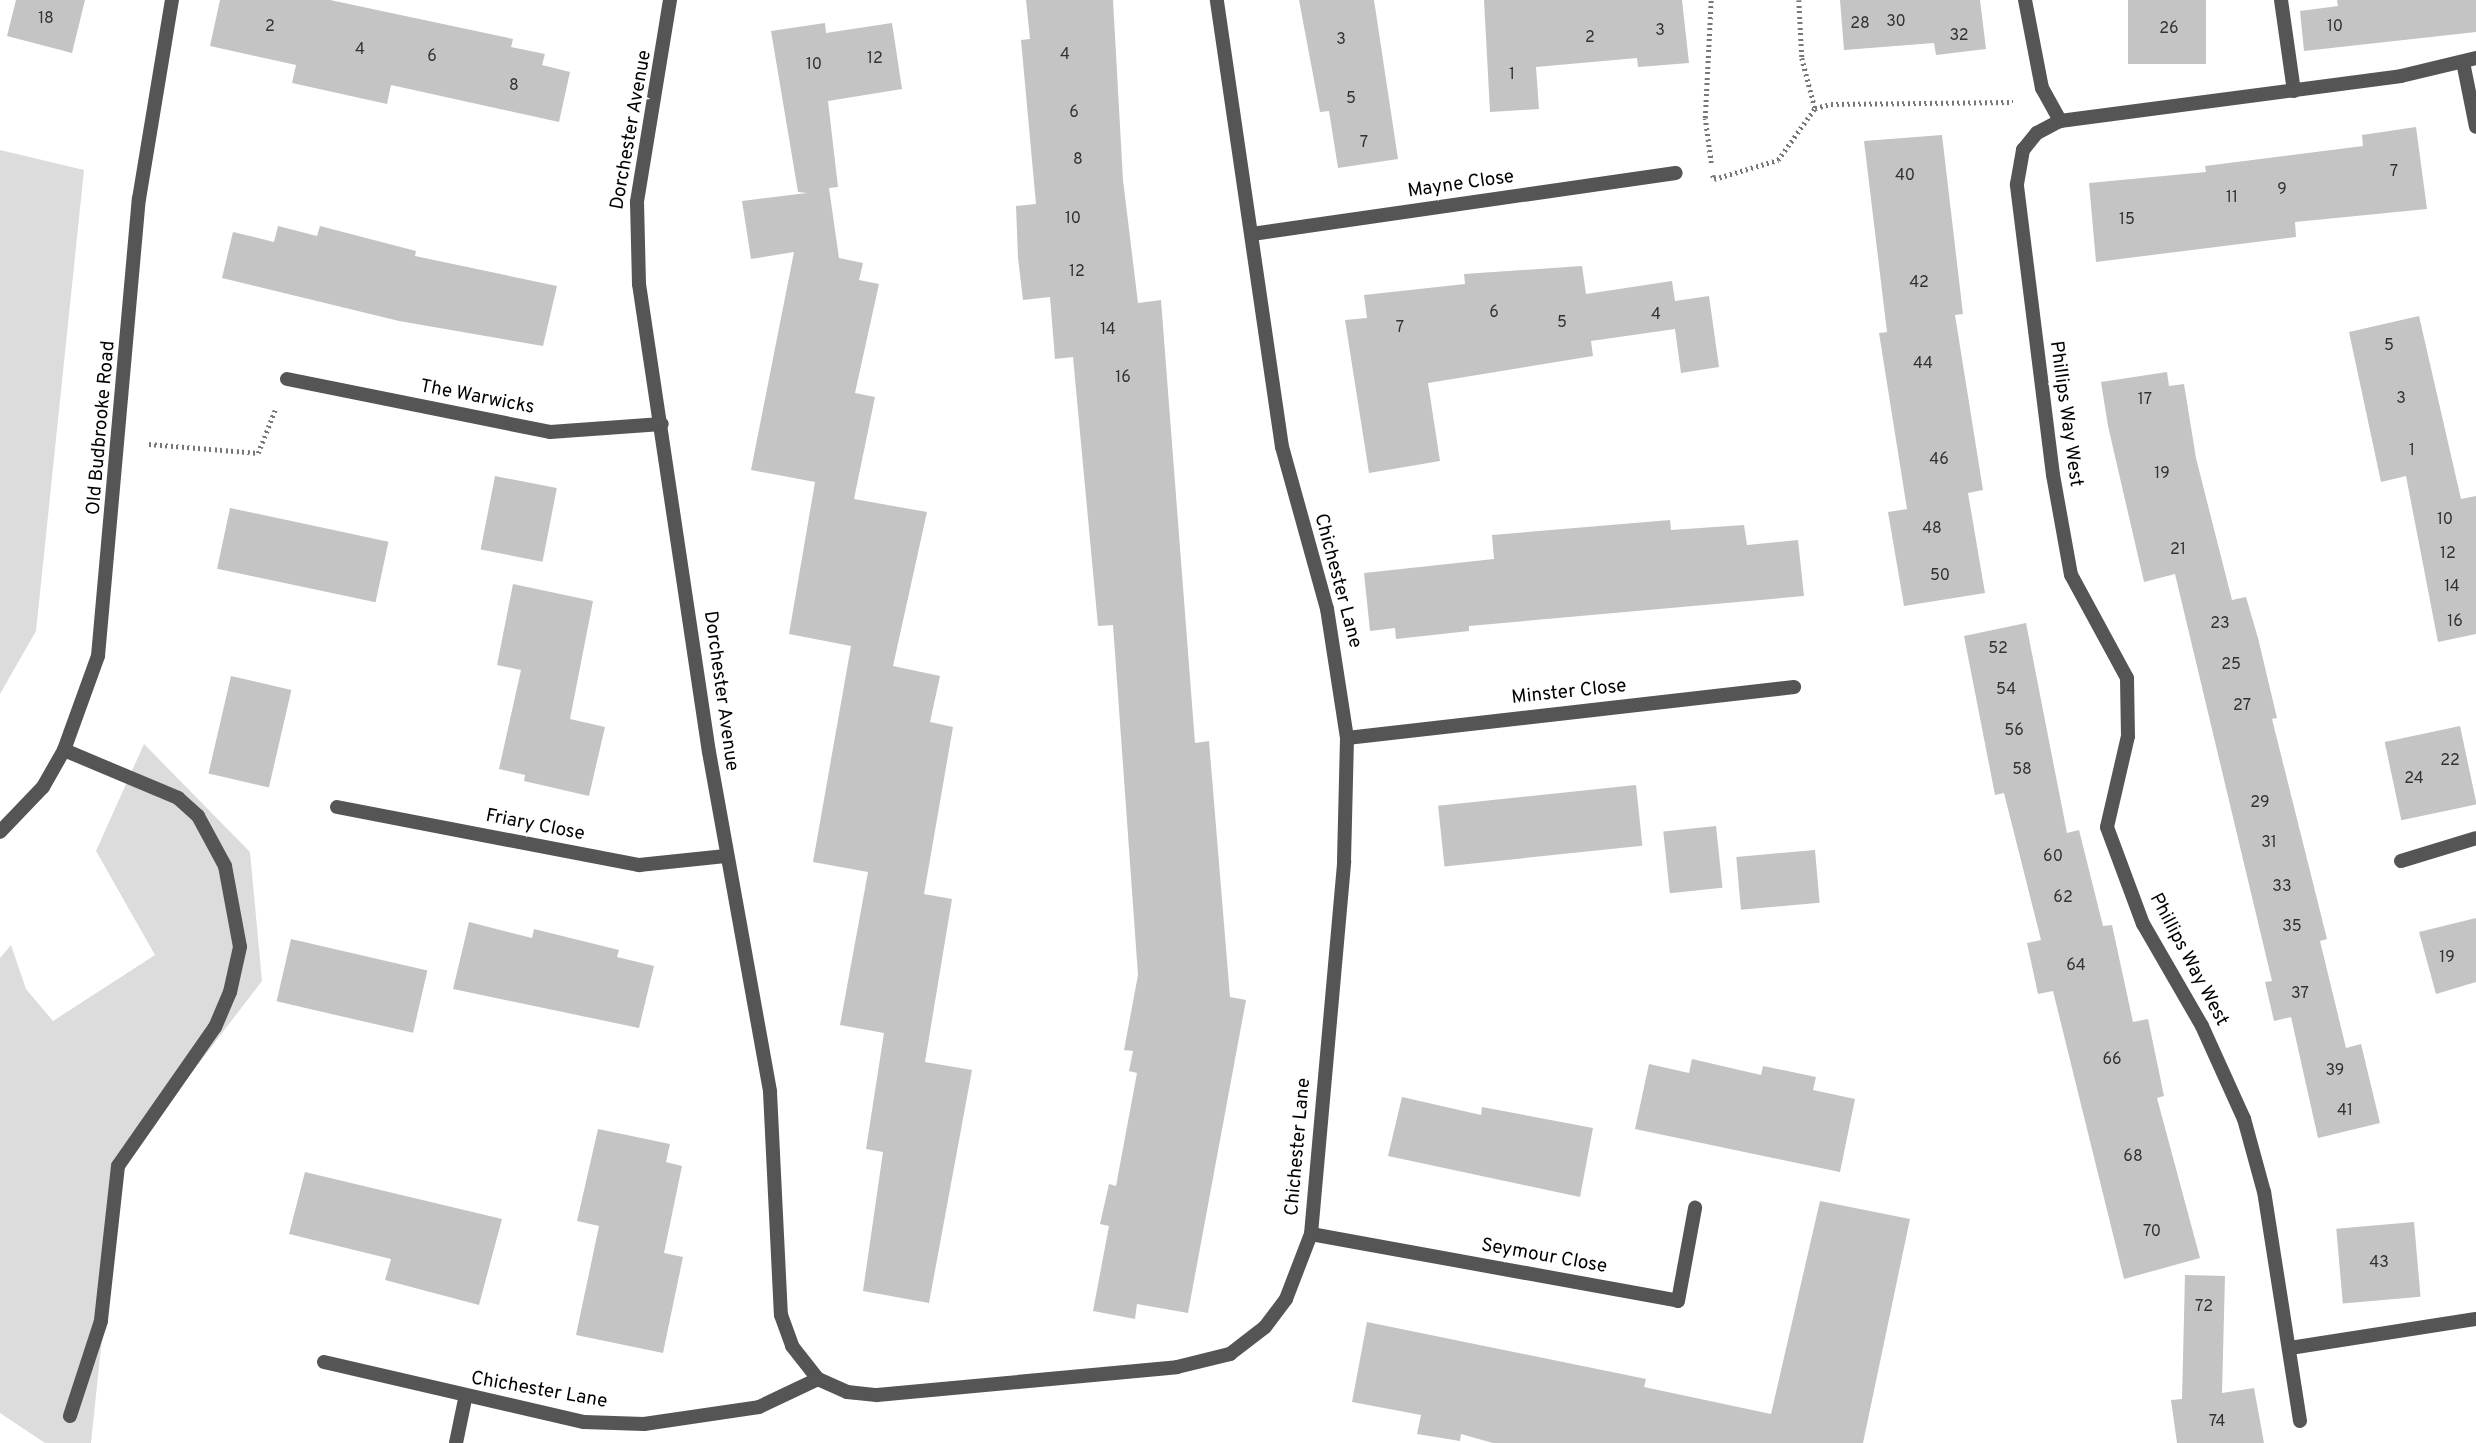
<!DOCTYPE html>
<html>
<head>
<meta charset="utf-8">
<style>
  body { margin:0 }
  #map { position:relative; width:2476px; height:1443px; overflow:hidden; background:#fff; font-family:Overpass,sans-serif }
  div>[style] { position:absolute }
  .green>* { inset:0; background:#dcdcdc }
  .building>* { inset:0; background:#c4c4c4; transform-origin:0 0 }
  .path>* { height:4.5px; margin-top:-2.25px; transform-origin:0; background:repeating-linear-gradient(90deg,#777 0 2px,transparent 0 5.5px) }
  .service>* { height:14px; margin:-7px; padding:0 7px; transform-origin:7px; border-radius:7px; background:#555 }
  .minor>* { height:14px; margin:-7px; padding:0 7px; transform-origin:7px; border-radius:7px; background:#555 }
  .tertiary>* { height:14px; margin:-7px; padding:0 7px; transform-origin:7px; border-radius:7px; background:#555 }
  span { translate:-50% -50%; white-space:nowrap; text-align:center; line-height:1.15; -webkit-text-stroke:6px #fff; paint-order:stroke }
  .number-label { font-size:16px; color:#313131 }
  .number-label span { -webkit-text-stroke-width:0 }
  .street-label { font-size:19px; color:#000 }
</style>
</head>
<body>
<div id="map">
  <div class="green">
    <div style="clip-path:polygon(0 150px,84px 170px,36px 631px,0 694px)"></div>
    <div style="clip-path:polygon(144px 744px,250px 852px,262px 981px,120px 1166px,91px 1443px,45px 1443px,0 1413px,0 958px,11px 945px,26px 989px,53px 1021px,155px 955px,96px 851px)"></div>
  </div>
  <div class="building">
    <div style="clip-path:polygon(16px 0,85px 0,72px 53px,7px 36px)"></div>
    <div style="clip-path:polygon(220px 0,330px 0,513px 39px,511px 47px,545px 54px,542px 65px,570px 72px,559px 122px,391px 85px,387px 104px,292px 83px,296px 65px,210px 46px)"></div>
    <div style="clip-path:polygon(1026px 0,1113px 0,1123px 180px,1138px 303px,1161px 300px,1195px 743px,1209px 741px,1230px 997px,1246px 1000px,1188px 1313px,1137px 1304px,1135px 1319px,1093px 1311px,1109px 1226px,1100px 1224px,1109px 1184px,1116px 1186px,1137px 1073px,1129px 1071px,1133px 1051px,1124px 1050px,1138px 975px,1113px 625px,1098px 626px,1073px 357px,1055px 359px,1050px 297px,1023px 300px,1018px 258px,1016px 206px,1036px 204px,1021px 40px,1030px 39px)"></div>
    <div style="clip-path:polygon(1299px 0,1374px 0,1398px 159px,1338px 168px,1329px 111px,1320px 112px)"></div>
    <div style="clip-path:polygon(1484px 0,1682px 0,1689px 63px,1638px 67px,1637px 58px,1536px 67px,1539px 109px,1490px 112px)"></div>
    <div style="clip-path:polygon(1840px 0,1980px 0,1986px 49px,1936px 55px,1934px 43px,1844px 50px)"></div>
    <div style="left:2128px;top:0;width:78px;height:64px"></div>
    <div style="clip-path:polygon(2337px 0,2476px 0,2476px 32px,2304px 51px,2300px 11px,2338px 6px)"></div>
    <div style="clip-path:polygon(825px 23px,826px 33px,892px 23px,902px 89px,828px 101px,838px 187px,829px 188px,839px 258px,863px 263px,859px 280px,879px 284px,855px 393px,875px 397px,854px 499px,927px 512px,893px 666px,940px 676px,930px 722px,953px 727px,924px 894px,952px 899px,925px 1062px,972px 1070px,929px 1303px,863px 1291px,883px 1152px,866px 1149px,884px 1033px,840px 1025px,868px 872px,813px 862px,851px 646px,789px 634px,815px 482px,751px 470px,794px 252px,751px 259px,742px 201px,807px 193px,798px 192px,771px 31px)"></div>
    <div style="clip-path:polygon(2416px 127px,2427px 209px,2295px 222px,2296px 237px,2096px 262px,2089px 183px,2206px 172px,2205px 166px,2363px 146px,2362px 135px)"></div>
    <div style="clip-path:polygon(1942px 135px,1963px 314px,1955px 315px,1983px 490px,1968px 493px,1985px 593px,1904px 606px,1888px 512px,1907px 509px,1879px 333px,1887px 332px,1864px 141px)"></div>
    <div style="clip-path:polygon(278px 226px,317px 236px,320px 226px,416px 251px,415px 256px,557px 286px,543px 346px,399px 321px,222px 278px,233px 232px,274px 242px)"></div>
    <div style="clip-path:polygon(1582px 266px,1586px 294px,1672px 281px,1675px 301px,1709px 296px,1719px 367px,1681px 373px,1675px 329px,1591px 341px,1593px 356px,1428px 383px,1440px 461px,1369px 473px,1345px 320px,1367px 318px,1364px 295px,1465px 284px,1464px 274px)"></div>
    <div style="clip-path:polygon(2419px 316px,2461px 499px,2476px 496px,2476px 634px,2438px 642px,2406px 476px,2381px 482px,2349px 332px)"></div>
    <div style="clip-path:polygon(2167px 372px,2169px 386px,2184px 384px,2196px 458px,2232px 600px,2246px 597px,2258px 638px,2277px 718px,2272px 719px,2327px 939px,2320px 941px,2346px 1048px,2361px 1044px,2380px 1123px,2318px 1138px,2291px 1017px,2274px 1021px,2265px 982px,2272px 981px,2175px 574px,2144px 582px,2108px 426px,2101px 382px)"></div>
    <div style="left:495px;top:476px;width:63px;height:75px;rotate:11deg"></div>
    <div style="left:230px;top:508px;width:162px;height:62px;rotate:12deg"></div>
    <div style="clip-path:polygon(1670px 520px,1671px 530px,1744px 525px,1747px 545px,1798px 540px,1804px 596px,1469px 626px,1469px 631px,1396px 639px,1395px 628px,1370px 631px,1364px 573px,1494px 559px,1492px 535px)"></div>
    <div style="clip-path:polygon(513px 584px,593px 601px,570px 719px,605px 727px,589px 796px,524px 781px,525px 775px,499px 769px,521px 670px,497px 665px)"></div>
    <div style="clip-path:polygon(2026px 623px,2067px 833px,2079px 830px,2103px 926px,2112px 925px,2133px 1022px,2148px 1019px,2164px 1096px,2157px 1098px,2200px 1258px,2124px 1279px,2053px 991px,2038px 994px,2027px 943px,2041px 940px,2004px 793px,1995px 795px,1964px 636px)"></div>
    <div style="left:231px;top:676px;width:62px;height:100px;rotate:13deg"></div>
    <div style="left:2460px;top:726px;width:80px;height:77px;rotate:78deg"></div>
    <div style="left:1636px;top:785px;width:61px;height:199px;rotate:84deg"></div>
    <div style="left:1716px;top:826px;width:62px;height:53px;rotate:84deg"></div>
    <div style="left:1815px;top:850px;width:53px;height:79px;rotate:85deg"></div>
    <div style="clip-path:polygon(2476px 918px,2476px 982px,2436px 994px,2419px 932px)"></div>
    <div style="clip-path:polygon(469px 922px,532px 938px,534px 929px,619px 950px,617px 957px,654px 966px,639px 1028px,453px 989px)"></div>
    <div style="left:291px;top:939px;width:140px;height:64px;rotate:13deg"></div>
    <div style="clip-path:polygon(1692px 1059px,1761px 1075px,1763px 1066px,1816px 1077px,1813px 1090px,1855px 1099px,1840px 1172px,1635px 1129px,1649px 1064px,1689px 1073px)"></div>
    <div style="clip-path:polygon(1402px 1097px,1481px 1115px,1482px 1107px,1593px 1128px,1580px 1197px,1388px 1156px)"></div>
    <div style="clip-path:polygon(598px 1129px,670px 1144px,666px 1162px,682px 1166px,664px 1253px,683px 1257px,663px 1353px,576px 1335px,599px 1226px,577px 1221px)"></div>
    <div style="clip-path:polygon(305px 1172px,502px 1219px,479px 1305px,385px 1280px,391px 1259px,289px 1234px)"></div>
    <div style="clip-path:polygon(1820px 1201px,1910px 1219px,1863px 1443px,1493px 1443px,1461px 1434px,1460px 1441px,1417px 1434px,1421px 1415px,1352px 1402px,1367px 1322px,1646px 1379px,1644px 1387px,1771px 1414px)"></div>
    <div style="left:2414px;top:1222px;width:75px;height:78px;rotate:85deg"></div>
    <div style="clip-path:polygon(2185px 1275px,2225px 1276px,2222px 1393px,2254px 1388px,2264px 1443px,2177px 1443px,2171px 1400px,2182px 1399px)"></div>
  </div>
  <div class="path">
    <div style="left:1799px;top:0;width:58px;rotate:87deg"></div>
    <div style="left:1802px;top:58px;width:52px;rotate:75.4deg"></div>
    <div style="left:1711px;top:163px;width:45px;rotate:-97.6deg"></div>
    <div style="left:1705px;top:118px;width:118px;rotate:-87.1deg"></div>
    <div style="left:1713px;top:175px;width:4px;rotate:76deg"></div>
    <div style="left:1714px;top:179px;width:67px;rotate:-16.5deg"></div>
    <div style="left:1778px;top:160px;width:64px;rotate:-54.6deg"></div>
    <div style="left:1815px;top:108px;width:16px;rotate:-14deg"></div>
    <div style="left:1831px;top:104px;width:182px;rotate:-0.6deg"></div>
    <div style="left:149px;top:444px;width:109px;rotate:4.7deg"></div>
    <div style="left:258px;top:453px;width:46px;rotate:-68.4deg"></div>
  </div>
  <div class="service">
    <div style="left:64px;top:750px;width:124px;rotate:22.8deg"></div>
    <div style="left:178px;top:798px;width:27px;rotate:42deg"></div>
    <div style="left:198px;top:816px;width:57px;rotate:61.6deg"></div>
    <div style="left:225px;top:866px;width:82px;rotate:79.5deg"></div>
    <div style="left:240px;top:947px;width:46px;rotate:102.5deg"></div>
    <div style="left:230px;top:992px;width:38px;rotate:113deg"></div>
    <div style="left:215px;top:1027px;width:169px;rotate:124.9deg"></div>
    <div style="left:118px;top:1166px;width:156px;rotate:96.3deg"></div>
    <div style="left:101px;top:1321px;width:100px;rotate:108.1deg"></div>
  </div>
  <div class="minor">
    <div style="left:670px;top:0;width:205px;rotate:99.3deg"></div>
    <div style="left:637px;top:202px;width:82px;rotate:88.6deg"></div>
    <div style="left:639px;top:284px;width:473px;rotate:81.5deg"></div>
    <div style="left:709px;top:752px;width:345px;rotate:79.8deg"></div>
    <div style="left:770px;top:1092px;width:223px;rotate:87.2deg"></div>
    <div style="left:781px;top:1315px;width:33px;rotate:70deg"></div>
    <div style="left:792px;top:1346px;width:42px;rotate:51.8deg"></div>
    <div style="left:2025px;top:0;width:90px;rotate:79.1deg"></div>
    <div style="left:2042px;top:88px;width:38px;rotate:61deg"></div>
    <div style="left:2281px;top:0;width:92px;rotate:81.9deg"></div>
    <div style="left:2463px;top:62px;width:66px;rotate:78.7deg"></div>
    <div style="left:1252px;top:234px;width:428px;rotate:-8.2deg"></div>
    <div style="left:287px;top:379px;width:268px;rotate:11.4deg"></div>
    <div style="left:550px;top:432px;width:112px;rotate:-4.1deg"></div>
    <div style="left:1347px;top:738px;width:450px;rotate:-6.5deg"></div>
    <div style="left:337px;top:807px;width:308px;rotate:10.9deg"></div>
    <div style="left:639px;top:865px;width:87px;rotate:-5.9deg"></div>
    <div style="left:2401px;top:861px;width:78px;rotate:-17deg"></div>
    <div style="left:1311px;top:1234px;width:373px;rotate:10.3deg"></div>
    <div style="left:1678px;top:1301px;width:95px;rotate:-79.6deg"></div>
    <div style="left:2290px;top:1348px;width:188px;rotate:-8.9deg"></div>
    <div style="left:324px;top:1362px;width:267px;rotate:13deg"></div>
    <div style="left:584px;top:1422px;width:60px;rotate:1.9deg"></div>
    <div style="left:644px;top:1424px;width:116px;rotate:-8.4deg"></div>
    <div style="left:759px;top:1407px;width:65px;rotate:-25.4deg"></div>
    <div style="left:818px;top:1379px;width:32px;rotate:24deg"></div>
    <div style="left:847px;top:1392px;width:30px;rotate:6deg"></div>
    <div style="left:877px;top:1395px;width:301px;rotate:-5.3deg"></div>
    <div style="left:1177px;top:1367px;width:55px;rotate:-13.8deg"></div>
    <div style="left:1230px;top:1354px;width:44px;rotate:-37.6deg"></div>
    <div style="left:1265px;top:1327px;width:35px;rotate:-53deg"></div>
    <div style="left:1286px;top:1299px;width:70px;rotate:-69deg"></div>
    <div style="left:1311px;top:1234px;width:374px;rotate:-84.9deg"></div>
    <div style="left:1344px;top:861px;width:123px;rotate:-88.6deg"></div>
    <div style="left:1347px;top:738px;width:131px;rotate:-98.8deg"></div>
    <div style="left:1327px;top:609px;width:168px;rotate:-105.5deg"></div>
    <div style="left:1282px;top:447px;width:452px;rotate:-98.3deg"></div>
    <div style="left:2300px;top:1421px;width:232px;rotate:-98.9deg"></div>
    <div style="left:2264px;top:1192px;width:76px;rotate:-105.3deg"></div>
    <div style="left:2244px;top:1119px;width:102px;rotate:-114.3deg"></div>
    <div style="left:2202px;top:1026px;width:118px;rotate:-120deg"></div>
    <div style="left:2143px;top:924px;width:103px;rotate:-110.4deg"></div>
    <div style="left:2107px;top:827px;width:93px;rotate:-77deg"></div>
    <div style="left:2128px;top:736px;width:58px;rotate:-91deg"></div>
    <div style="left:2127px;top:678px;width:117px;rotate:-118.5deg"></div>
    <div style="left:2071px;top:575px;width:102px;rotate:-100.2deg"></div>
    <div style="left:2053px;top:475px;width:293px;rotate:-97.1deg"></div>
    <div style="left:2017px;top:184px;width:35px;rotate:-80deg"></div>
    <div style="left:2023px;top:150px;width:22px;rotate:-51deg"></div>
    <div style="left:2037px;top:133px;width:26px;rotate:-28deg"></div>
    <div style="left:2060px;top:121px;width:344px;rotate:-7.5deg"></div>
    <div style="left:2401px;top:76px;width:77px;rotate:-13.5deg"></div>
    <div style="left:456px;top:1443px;width:45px;rotate:-78.4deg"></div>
  </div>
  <div class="tertiary">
    <div style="left:0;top:832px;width:62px;rotate:-46.3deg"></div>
    <div style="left:43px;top:787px;width:43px;rotate:-60.4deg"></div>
    <div style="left:64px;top:750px;width:100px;rotate:-70.1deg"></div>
    <div style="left:98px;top:656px;width:459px;rotate:-84.9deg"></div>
    <div style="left:139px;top:199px;width:202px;rotate:-80.6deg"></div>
  </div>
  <div class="number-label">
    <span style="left:46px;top:19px">18</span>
    <span style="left:1896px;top:22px">30</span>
    <span style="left:1860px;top:24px">28</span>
    <span style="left:270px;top:27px">2</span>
    <span style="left:2335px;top:27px">10</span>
    <span style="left:2169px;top:29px">26</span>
    <span style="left:1660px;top:31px">3</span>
    <span style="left:1959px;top:36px">32</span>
    <span style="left:1590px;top:38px">2</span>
    <span style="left:1341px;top:40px">3</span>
    <span style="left:360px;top:50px">4</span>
    <span style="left:1065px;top:55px">4</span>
    <span style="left:432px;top:57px">6</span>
    <span style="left:875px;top:59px">12</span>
    <span style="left:814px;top:65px">10</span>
    <span style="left:1512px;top:75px">1</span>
    <span style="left:514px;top:86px">8</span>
    <span style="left:1351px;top:99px">5</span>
    <span style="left:1074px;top:113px">6</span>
    <span style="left:1364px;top:143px">7</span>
    <span style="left:1078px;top:160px">8</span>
    <span style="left:2394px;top:172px">7</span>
    <span style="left:1905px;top:176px">40</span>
    <span style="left:2282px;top:190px">9</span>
    <span style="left:2232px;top:198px">11</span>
    <span style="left:1073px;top:219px">10</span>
    <span style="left:2127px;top:220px">15</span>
    <span style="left:1077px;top:272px">12</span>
    <span style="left:1919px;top:283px">42</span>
    <span style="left:1494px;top:313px">6</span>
    <span style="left:1656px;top:315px">4</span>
    <span style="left:1562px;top:323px">5</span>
    <span style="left:1400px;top:328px">7</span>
    <span style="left:1108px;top:330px">14</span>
    <span style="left:2389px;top:346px">5</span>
    <span style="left:1923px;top:364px">44</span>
    <span style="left:1123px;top:378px">16</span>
    <span style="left:2401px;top:399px">3</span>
    <span style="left:2145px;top:400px">17</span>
    <span style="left:2412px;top:451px">1</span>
    <span style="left:1939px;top:460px">46</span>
    <span style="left:2162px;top:474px">19</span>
    <span style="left:2445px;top:520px">10</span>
    <span style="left:1932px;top:529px">48</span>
    <span style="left:2178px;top:550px">21</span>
    <span style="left:2448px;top:554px">12</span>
    <span style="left:1940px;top:576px">50</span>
    <span style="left:2452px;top:587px">14</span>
    <span style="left:2455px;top:622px">16</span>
    <span style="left:2220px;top:624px">23</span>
    <span style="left:1998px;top:649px">52</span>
    <span style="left:2231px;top:665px">25</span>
    <span style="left:2006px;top:690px">54</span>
    <span style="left:2242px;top:706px">27</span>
    <span style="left:2014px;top:731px">56</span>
    <span style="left:2450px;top:761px">22</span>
    <span style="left:2022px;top:770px">58</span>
    <span style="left:2414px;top:779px">24</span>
    <span style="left:2260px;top:803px">29</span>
    <span style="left:2269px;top:843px">31</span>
    <span style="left:2053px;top:857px">60</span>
    <span style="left:2282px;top:887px">33</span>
    <span style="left:2063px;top:898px">62</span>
    <span style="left:2292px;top:927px">35</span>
    <span style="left:2447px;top:958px">19</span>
    <span style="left:2076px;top:966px">64</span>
    <span style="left:2300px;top:994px">37</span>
    <span style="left:2112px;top:1060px">66</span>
    <span style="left:2335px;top:1071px">39</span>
    <span style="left:2345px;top:1111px">41</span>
    <span style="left:2133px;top:1157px">68</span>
    <span style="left:2152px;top:1232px">70</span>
    <span style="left:2379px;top:1263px">43</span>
    <span style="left:2204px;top:1307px">72</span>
    <span style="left:2217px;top:1422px">74</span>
  </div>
  <div class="street-label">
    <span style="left:632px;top:130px;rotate:-80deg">Dorchester Avenue</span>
    <span style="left:1461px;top:185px;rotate:-8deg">Mayne Close</span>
    <span style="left:477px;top:398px;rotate:11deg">The Warwicks</span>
    <span style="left:2065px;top:414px;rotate:82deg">Phillips Way West</span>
    <span style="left:102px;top:428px;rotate:-85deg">Old Budbrooke Road</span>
    <span style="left:1337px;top:581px;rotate:75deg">Chichester Lane</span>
    <span style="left:720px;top:691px;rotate:82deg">Dorchester Avenue</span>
    <span style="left:1569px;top:693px;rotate:-6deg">Minster Close</span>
    <span style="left:535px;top:826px;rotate:11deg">Friary Close</span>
    <span style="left:2188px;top:960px;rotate:62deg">Phillips Way West</span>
    <span style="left:1299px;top:1147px;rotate:-85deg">Chichester Lane</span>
    <span style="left:1544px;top:1257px;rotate:10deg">Seymour Close</span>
    <span style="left:539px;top:1391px;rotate:10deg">Chichester Lane</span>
  </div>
</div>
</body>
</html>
